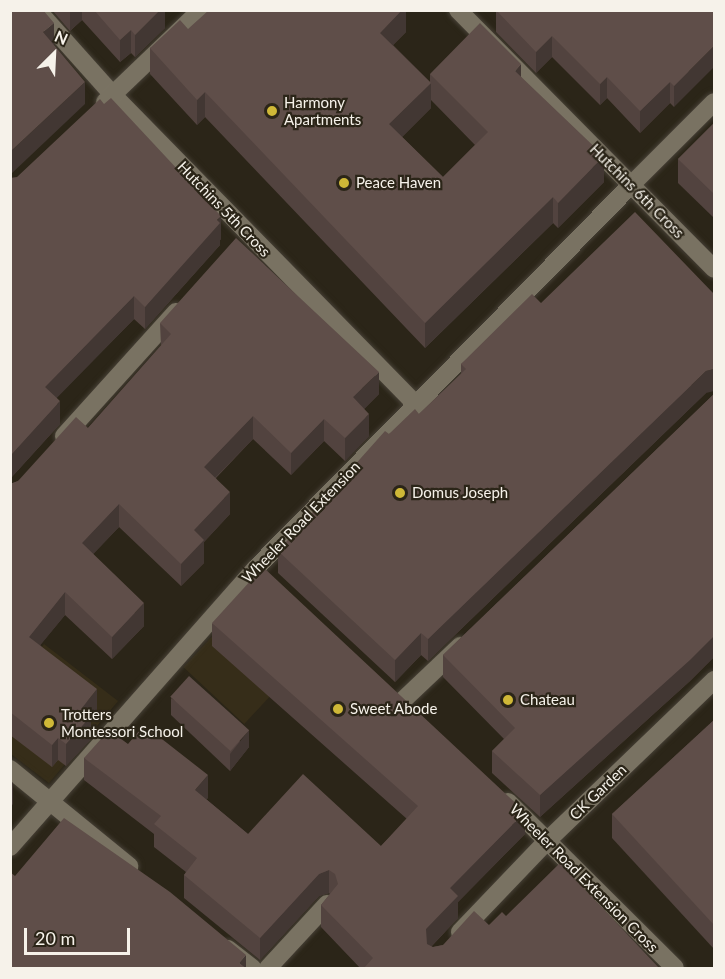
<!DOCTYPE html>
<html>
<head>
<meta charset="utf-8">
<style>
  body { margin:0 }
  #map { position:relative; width:725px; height:979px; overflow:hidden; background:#2b2518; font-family:Lato,sans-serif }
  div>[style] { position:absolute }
  .built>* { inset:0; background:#362d19; transform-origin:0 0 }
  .roads { filter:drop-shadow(0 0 2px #464036) drop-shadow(0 0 2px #464036) }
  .minor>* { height:18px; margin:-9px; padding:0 9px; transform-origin:9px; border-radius:9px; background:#797262 }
  .tertiary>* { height:18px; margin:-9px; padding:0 9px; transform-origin:9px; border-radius:9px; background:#797262 }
  .wall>* { inset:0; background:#52433f }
  .shaded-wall>* { inset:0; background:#423733 }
  .building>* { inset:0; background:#5f4e49; transform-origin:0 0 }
  .dots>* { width:16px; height:16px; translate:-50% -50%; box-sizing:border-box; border:3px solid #2b2518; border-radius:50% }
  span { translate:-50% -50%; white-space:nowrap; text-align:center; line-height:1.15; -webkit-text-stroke:4.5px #2b2518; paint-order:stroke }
  .poi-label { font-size:15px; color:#f6f2ea }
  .left { translate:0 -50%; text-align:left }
  .street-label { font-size:15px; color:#f6f2ea }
  .frame { position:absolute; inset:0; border:12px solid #f6f2ea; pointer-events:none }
  .north { position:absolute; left:24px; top:24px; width:60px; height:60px; -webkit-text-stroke:4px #2b2518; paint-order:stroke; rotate:24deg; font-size:16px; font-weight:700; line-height:24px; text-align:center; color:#f6f2ea }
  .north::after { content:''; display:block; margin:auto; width:21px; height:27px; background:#f6f2ea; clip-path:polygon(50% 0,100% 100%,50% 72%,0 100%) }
  .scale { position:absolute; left:24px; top:928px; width:106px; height:27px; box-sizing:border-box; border:3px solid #f6f2ea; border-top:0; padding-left:8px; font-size:18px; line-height:21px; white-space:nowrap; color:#f6f2ea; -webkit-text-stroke:4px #2b2518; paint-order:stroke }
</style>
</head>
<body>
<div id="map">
  <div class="built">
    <div style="left:264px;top:581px;width:83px;height:118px;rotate:43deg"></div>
    <div style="clip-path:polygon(44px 644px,118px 701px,49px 783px,11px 754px,10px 686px)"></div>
  </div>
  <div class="roads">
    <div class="minor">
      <div style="left:37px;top:10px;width:114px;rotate:48.2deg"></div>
      <div style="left:113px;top:95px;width:431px;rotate:45.6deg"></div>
      <div style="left:105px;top:102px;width:133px;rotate:-43.8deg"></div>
      <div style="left:631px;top:185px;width:117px;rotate:-45deg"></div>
      <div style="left:64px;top:436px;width:167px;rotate:-47.9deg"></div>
      <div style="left:400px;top:703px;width:83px;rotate:-43.5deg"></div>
      <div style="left:10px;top:769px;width:154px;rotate:39.2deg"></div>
      <div style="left:508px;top:802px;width:235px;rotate:44.8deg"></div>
      <div style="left:460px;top:932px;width:127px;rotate:-46.3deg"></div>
      <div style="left:548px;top:840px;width:231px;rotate:-43.9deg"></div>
      <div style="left:228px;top:949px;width:31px;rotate:38deg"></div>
      <div style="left:268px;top:968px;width:87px;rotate:-47.3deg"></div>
    </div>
    <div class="tertiary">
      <div style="left:458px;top:10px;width:364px;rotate:45.3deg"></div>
      <div style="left:10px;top:847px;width:372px;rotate:-48.6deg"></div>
      <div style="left:256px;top:568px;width:536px;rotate:-45.6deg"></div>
    </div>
  </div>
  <div class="wall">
    <div style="clip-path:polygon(52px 10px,165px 10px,165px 28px,135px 57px,131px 53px,120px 62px,82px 20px,70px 31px)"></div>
    <div style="clip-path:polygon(evenodd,406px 10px,406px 32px,393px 45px,430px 82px,430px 74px,521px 77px,604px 182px,558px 228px,553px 223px,425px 348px,205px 117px,197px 125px,150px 74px,150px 48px,188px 29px,406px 10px,431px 100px,475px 145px,443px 177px,402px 137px,431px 108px,431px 100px)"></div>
    <div style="clip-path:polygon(496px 10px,714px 10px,674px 107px,670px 103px,640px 133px,607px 98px,600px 105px,552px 57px,536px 73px,496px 32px)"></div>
    <div style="clip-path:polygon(714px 123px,714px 218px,678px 183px,678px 159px)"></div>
    <div style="clip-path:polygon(10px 178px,221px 239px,220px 240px,220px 245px,145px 329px,134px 319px,56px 398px,60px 424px,10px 479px)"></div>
    <div style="clip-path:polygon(541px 303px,706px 393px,428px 661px,421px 655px,395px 682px,278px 573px,278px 551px,389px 434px,419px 414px,461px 374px,461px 364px)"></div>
    <div style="clip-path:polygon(160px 323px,379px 394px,364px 409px,369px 436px,345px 461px,324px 441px,291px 475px,253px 439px,216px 478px,230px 514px,204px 542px,204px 563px,181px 586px,119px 527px,93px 554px,144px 626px,112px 659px,65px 615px,40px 645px,97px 712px,91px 719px,91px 739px,66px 766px,58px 760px,52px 767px,10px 735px,10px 484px,18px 481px,88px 428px,161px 346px)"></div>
    <div style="clip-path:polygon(714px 394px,714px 657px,690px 681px,540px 817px,492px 773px,492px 751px,504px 739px,443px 677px,443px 655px)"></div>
    <div style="clip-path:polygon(212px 623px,525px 834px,458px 902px,458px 918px,431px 947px,433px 947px,443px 945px,489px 925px,506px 916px,660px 969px,361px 969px,321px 927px,321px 905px,330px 894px,329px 893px,319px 896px,260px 960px,184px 898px,184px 875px,186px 872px,154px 847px,154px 834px,84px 780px,84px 758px,128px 744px,208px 798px,206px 799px,248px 834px,381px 846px,407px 819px,212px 646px)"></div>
    <div style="clip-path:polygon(171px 698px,249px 747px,230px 771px,171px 715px)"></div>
    <div style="clip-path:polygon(714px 720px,714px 949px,612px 838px,612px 814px)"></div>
  </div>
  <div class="shaded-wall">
    <div style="clip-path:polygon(70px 10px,82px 10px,82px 20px,70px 31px)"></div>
    <div style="clip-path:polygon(160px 10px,165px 10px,165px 28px,135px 57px,135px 35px)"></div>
    <div style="clip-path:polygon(402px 10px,406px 10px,406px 32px,380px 58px,380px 33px)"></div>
    <div style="clip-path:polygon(54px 23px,54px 46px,43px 32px)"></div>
    <div style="clip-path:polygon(131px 30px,131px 53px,120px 62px,120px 40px)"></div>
    <div style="clip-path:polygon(552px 36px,552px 57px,536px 73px,536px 52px)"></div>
    <div style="clip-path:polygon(714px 46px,714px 67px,674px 107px,674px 86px)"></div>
    <div style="clip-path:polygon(521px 64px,521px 90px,515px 71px)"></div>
    <div style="clip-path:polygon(607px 77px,607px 98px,600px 105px,600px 84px)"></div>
    <div style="clip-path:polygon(85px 82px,85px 104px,10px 175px,10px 152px)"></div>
    <div style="clip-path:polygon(670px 82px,670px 103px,640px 133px,640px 111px)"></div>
    <div style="clip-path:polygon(431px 83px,431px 108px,389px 150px,389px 124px)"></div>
    <div style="clip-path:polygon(205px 92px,205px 117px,197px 125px,197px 100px)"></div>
    <div style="clip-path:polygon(604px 156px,604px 182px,558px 228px,558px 203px)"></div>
    <div style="clip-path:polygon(553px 197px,553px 223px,425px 348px,425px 323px)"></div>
    <div style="clip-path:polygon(221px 216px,221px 239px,220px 240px,220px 245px,145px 329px,145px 307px)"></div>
    <div style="clip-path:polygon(134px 296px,134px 319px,45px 410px,45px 387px)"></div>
    <div style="clip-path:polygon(714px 369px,714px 391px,706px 393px,428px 661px,428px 639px,706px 371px)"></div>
    <div style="clip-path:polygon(379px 372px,379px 394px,353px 420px,353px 397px)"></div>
    <div style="clip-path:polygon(60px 401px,60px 424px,10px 479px,10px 456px)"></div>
    <div style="clip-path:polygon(369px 414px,369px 436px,345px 461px,345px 438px)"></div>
    <div style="clip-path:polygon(253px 416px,253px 439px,204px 489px,204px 467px)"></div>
    <div style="clip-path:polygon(324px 419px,324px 441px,291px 475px,291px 453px)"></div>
    <div style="clip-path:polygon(230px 492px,230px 514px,204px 542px,204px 563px,181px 586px,181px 564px,194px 530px)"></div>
    <div style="clip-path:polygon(119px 504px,119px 527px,82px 566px,82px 543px)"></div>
    <div style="clip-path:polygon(65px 592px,65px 615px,29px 659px,29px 637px)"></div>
    <div style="clip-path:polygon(144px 603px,144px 626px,112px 659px,112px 637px)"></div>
    <div style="clip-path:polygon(421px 633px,421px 655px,395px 682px,395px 660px)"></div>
    <div style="clip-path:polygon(714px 636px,714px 657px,690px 681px,540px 817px,540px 795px)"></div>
    <div style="clip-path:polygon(97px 689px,97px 712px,91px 719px,91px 739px,66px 766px,66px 744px,81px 709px)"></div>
    <div style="clip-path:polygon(249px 730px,249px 747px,230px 771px,230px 754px)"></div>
    <div style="clip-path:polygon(58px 738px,58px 760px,52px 767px,52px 745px)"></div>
    <div style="clip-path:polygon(208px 775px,208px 798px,195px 813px,195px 790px)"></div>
    <div style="clip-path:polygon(13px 782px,13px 804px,10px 808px,10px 786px)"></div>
    <div style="clip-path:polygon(525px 812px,525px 834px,458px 902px,458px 918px,426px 952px,426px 929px,450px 888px)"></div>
    <div style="clip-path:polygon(329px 870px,329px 893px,319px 896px,260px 960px,260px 938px,319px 874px)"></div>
    <div style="clip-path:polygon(246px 955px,246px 969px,239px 963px)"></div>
  </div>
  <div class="building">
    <div style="clip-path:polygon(10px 10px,43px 10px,54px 23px,43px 32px,85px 82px,10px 152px)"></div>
    <div style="clip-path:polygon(94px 10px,160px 10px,135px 35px,131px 30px,120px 40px)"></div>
    <div style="clip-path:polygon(209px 10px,402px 10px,380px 33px,431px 83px,389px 124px,443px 177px,488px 132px,430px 74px,480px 23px,521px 64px,515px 71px,604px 156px,558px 203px,553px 197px,425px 323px,205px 92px,197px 100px,150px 48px,180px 20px,188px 29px)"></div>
    <div style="clip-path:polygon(496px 10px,714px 10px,714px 46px,674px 86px,670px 82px,640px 111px,607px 77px,600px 84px,552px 36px,536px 52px)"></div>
    <div style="clip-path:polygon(111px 98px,221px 216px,217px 220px,220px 223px,145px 307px,134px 296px,45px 387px,60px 401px,10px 456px,10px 178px,17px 177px,100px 99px,104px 104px)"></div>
    <div style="clip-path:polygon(714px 123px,714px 194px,678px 159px)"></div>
    <div style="clip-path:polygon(635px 212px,714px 294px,714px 369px,706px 371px,428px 639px,421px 633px,395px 660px,278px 551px,385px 431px,389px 434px,415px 409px,419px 414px,466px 369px,461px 364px,532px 294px,541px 303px)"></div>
    <div style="clip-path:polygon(236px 238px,379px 372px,353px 397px,369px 414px,345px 438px,324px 419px,291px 453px,253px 416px,204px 467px,230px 492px,194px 530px,204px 540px,181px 564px,119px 504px,82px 543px,144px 603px,112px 637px,65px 592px,29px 637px,97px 689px,81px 709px,91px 716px,66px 744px,58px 738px,52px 745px,10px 712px,10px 484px,18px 481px,76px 417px,88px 428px,171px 334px,160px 323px)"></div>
    <div style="clip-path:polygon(714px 394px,714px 636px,690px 660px,540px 795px,492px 751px,515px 728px,443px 655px)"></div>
    <div style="clip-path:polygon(263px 567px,525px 812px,450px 888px,458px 896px,426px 929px,427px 944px,433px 947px,443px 945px,474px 911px,489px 925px,502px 912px,506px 916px,560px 863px,660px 969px,363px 969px,373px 958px,321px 905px,338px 884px,335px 874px,329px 870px,319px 874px,260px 938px,184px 875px,197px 858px,154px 824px,161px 816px,84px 758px,109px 730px,128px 744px,144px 725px,208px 775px,195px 790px,248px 834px,303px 774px,381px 846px,418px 806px,212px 623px)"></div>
    <div style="left:189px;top:676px;width:81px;height:28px;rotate:42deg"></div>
    <div style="clip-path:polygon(714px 720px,714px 925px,612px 814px)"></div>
    <div style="clip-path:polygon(64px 818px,170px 892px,246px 955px,239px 963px,247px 969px,10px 969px,10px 872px,15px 876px)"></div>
  </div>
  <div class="dots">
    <div style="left:272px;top:111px;background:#cfb837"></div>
    <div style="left:344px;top:183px;background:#cfb837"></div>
    <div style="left:400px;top:493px;background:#cfb837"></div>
    <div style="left:508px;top:700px;background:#cfb837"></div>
    <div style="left:338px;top:709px;background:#cfb837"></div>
    <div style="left:49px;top:723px;background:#cfb837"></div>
  </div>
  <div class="poi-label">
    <span class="left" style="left:284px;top:111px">Harmony<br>Apartments</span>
    <span class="left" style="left:356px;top:183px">Peace Haven</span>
    <span class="left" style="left:412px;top:493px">Domus Joseph</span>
    <span class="left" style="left:520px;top:700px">Chateau</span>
    <span class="left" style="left:350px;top:709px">Sweet Abode</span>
    <span class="left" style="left:61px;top:723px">Trotters<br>Montessori School</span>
  </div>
  <div class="street-label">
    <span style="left:637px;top:191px;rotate:45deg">Hutchins 6th Cross</span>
    <span style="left:224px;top:209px;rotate:46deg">Hutchins 5th Cross</span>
    <span style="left:301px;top:522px;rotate:-46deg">Wheeler Road Extension</span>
    <span style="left:598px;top:792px;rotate:-44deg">CK Garden</span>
    <span style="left:584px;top:878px;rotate:45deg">Wheeler Road Extension Cross</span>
  </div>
  <div class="frame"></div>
  <div class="north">N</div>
  <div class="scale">20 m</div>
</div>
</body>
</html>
